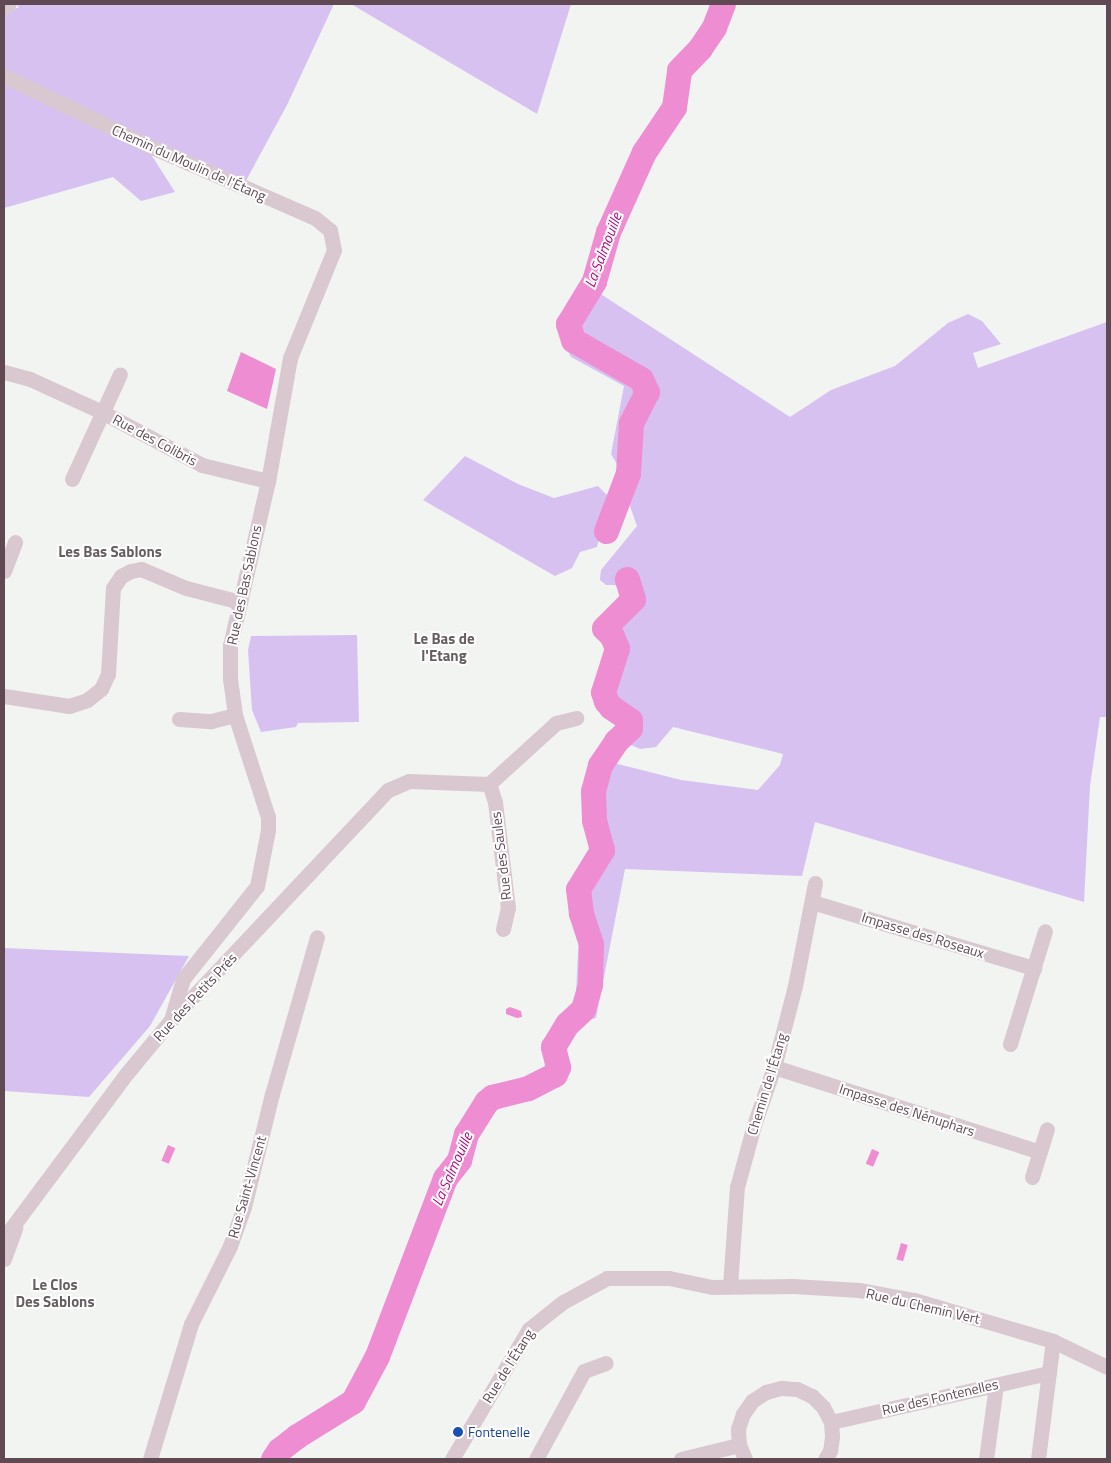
<!DOCTYPE html>
<html>
<head>
<meta charset="utf-8">
<style>
  body { margin:0 }
  #map { position:relative; width:1111px; height:1463px; overflow:hidden; background:#f2f4f2; font-family:"Titillium Web",sans-serif }
  div>[style] { position:absolute }
  .green>* { inset:0; background:#d7c1f1 }
  .water>* { inset:0; background:#ef8dd3; transform-origin:0 0 }
  .river>* { height:25px; margin:-12.5px; padding:0 12.5px; transform-origin:12.5px; border-radius:12.5px; background:#ef8dd3 }
  .street>* { height:15px; margin:-7.5px; padding:0 7.5px; transform-origin:7.5px; border-radius:7.5px; background:#d9c8d0 }
  .dots>* { width:14px; height:14px; translate:-50% -50%; box-sizing:border-box; border:2px solid #fff; border-radius:50% }
  span { translate:-50% -50%; white-space:nowrap; text-align:center; line-height:1.15; -webkit-text-stroke:4px #fff; paint-order:stroke }
  .street-label { font-size:14px; color:#604953 }
  .transit-label { font-size:14px; color:#164399 }
  .left { translate:0 -50%; text-align:left }
  .water-label { font-size:15px; color:#b30982; font-style:italic }
  .neighbourhood-label { font-size:15px; color:#675e61; font-weight:700 }
  .frame { position:absolute; inset:0; border:5px solid #604953; pointer-events:none }
</style>
</head>
<body>
<div id="map">
  <div class="green">
    <div style="clip-path:polygon(16px 4px,334px 4px,287px 105px,242px 188px,145px 145px,175px 192px,141px 201px,113px 177px,4px 208px,4px 14px,19px 7px)"></div>
    <div style="clip-path:polygon(351px 4px,571px 4px,537px 114px)"></div>
    <div style="clip-path:polygon(596px 291px,790px 417px,831px 390px,895px 366px,948px 323px,968px 314px,982px 321px,1001px 344px,973px 353px,978px 368px,1107px 322px,1107px 717px,1100px 717px,1090px 786px,1084px 902px,815px 822px,802px 876px,625px 869px,596px 1018px,580px 1022px,575px 1013px,580px 912px,574px 887px,580px 868px,597px 851px,599px 841px,583px 803px,584px 791px,592px 776px,606px 761px,681px 780px,758px 790px,780px 765px,783px 754px,673px 727px,656px 747px,640px 749px,629px 744px,622px 733px,626px 716px,600px 708px,596px 700px,613px 646px,605px 624px,623px 593px,615px 585px,606px 585px,600px 580px,601px 570px,637px 526px,623px 486px,621px 471px,611px 454px,624px 386px,571px 357px,559px 335px,562px 317px)"></div>
    <div style="clip-path:polygon(465px 456px,518px 484px,554px 498px,598px 486px,607px 495px,605px 516px,597px 547px,580px 552px,572px 568px,555px 576px,423px 500px)"></div>
    <div style="clip-path:polygon(357px 635px,359px 722px,298px 723px,296px 727px,261px 732px,252px 710px,248px 650px,251px 636px)"></div>
    <div style="clip-path:polygon(4px 948px,189px 956px,150px 1026px,89px 1097px,4px 1091px)"></div>
  </div>
  <div class="water">
    <div style="clip-path:polygon(241px 352px,276px 369px,267px 409px,227px 391px)"></div>
    <div style="clip-path:polygon(510px 1007px,521px 1011px,522px 1017px,517px 1018px,506px 1014px,506px 1009px)"></div>
    <div style="left:168px;top:1145px;width:8px;height:17px;rotate:23deg"></div>
    <div style="left:872px;top:1149px;width:8px;height:16px;rotate:23deg"></div>
    <div style="left:901px;top:1243px;width:7px;height:17px;rotate:16deg"></div>
  </div>
  <div class="river">
    <div style="left:606px;top:531px;width:62px;rotate:-69.2deg"></div>
    <div style="left:628px;top:473px;width:50px;rotate:-86.6deg"></div>
    <div style="left:631px;top:423px;width:35px;rotate:-63deg"></div>
    <div style="left:647px;top:392px;width:14px;rotate:-115deg"></div>
    <div style="left:641px;top:379px;width:78px;rotate:-150.2deg"></div>
    <div style="left:573px;top:340px;width:17px;rotate:-107deg"></div>
    <div style="left:568px;top:324px;width:50px;rotate:-58.8deg"></div>
    <div style="left:594px;top:281px;width:51px;rotate:-74.1deg"></div>
    <div style="left:608px;top:232px;width:88px;rotate:-65.8deg"></div>
    <div style="left:644px;top:152px;width:54px;rotate:-56.3deg"></div>
    <div style="left:674px;top:107px;width:37px;rotate:-82deg"></div>
    <div style="left:679px;top:70px;width:30px;rotate:-46deg"></div>
    <div style="left:700px;top:48px;width:25px;rotate:-56deg"></div>
    <div style="left:714px;top:27px;width:25px;rotate:-69deg"></div>
    <div style="left:273px;top:1459px;width:11px;rotate:-56deg"></div>
    <div style="left:279px;top:1450px;width:23px;rotate:-38deg"></div>
    <div style="left:297px;top:1436px;width:66px;rotate:-32deg"></div>
    <div style="left:353px;top:1401px;width:51px;rotate:-61.9deg"></div>
    <div style="left:377px;top:1356px;width:191px;rotate:-69.1deg"></div>
    <div style="left:445px;top:1178px;width:23px;rotate:-52deg"></div>
    <div style="left:459px;top:1160px;width:27px;rotate:-75deg"></div>
    <div style="left:466px;top:1134px;width:38px;rotate:-58deg"></div>
    <div style="left:486px;top:1102px;width:8px;rotate:-40deg"></div>
    <div style="left:492px;top:1097px;width:37px;rotate:-14deg"></div>
    <div style="left:528px;top:1088px;width:30px;rotate:-27deg"></div>
    <div style="left:555px;top:1074px;width:8px;rotate:-67deg"></div>
    <div style="left:558px;top:1067px;width:21px;rotate:-104deg"></div>
    <div style="left:553px;top:1047px;width:27px;rotate:-59deg"></div>
    <div style="left:567px;top:1024px;width:22px;rotate:-43deg"></div>
    <div style="left:583px;top:1009px;width:26px;rotate:-74deg"></div>
    <div style="left:590px;top:984px;width:40px;rotate:-88.6deg"></div>
    <div style="left:591px;top:944px;width:33px;rotate:-108deg"></div>
    <div style="left:581px;top:913px;width:24px;rotate:-97deg"></div>
    <div style="left:578px;top:889px;width:46px;rotate:-58.4deg"></div>
    <div style="left:602px;top:850px;width:31px;rotate:-105deg"></div>
    <div style="left:594px;top:820px;width:29px;rotate:-92deg"></div>
    <div style="left:593px;top:791px;width:27px;rotate:-75deg"></div>
    <div style="left:600px;top:765px;width:29px;rotate:-56deg"></div>
    <div style="left:616px;top:741px;width:19px;rotate:-43deg"></div>
    <div style="left:630px;top:728px;width:8px;rotate:-90deg"></div>
    <div style="left:630px;top:720px;width:23px;rotate:-146deg"></div>
    <div style="left:611px;top:707px;width:8px;rotate:-130deg"></div>
    <div style="left:606px;top:701px;width:9px;rotate:-108deg"></div>
    <div style="left:603px;top:692px;width:46px;rotate:-72.3deg"></div>
    <div style="left:617px;top:648px;width:13px;rotate:-113deg"></div>
    <div style="left:612px;top:636px;width:11px;rotate:-135deg"></div>
    <div style="left:604px;top:628px;width:41px;rotate:-45deg"></div>
    <div style="left:633px;top:599px;width:21px;rotate:-107deg"></div>
  </div>
  <div class="street">
    <div style="left:4px;top:8px;width:6px;rotate:-39deg"></div>
    <div style="left:4px;top:76px;width:157px;rotate:25.7deg"></div>
    <div style="left:145px;top:144px;width:185px;rotate:23.5deg"></div>
    <div style="left:315px;top:218px;width:19px;rotate:39deg"></div>
    <div style="left:330px;top:230px;width:20px;rotate:79deg"></div>
    <div style="left:334px;top:250px;width:117px;rotate:112.2deg"></div>
    <div style="left:290px;top:358px;width:125px;rotate:100.1deg"></div>
    <div style="left:268px;top:481px;width:168px;rotate:103deg"></div>
    <div style="left:230px;top:645px;width:34px;rotate:90deg"></div>
    <div style="left:230px;top:679px;width:36px;rotate:82deg"></div>
    <div style="left:235px;top:715px;width:107px;rotate:72.1deg"></div>
    <div style="left:268px;top:817px;width:13px;rotate:90deg"></div>
    <div style="left:268px;top:830px;width:57px;rotate:101.1deg"></div>
    <div style="left:257px;top:886px;width:119px;rotate:128.5deg"></div>
    <div style="left:183px;top:979px;width:43px;rotate:106.3deg"></div>
    <div style="left:4px;top:372px;width:27px;rotate:15deg"></div>
    <div style="left:30px;top:379px;width:79px;rotate:24.6deg"></div>
    <div style="left:102px;top:412px;width:113px;rotate:27.9deg"></div>
    <div style="left:202px;top:465px;width:68px;rotate:13.6deg"></div>
    <div style="left:72px;top:479px;width:115px;rotate:-65.4deg"></div>
    <div style="left:4px;top:571px;width:31px;rotate:-69deg"></div>
    <div style="left:4px;top:696px;width:66px;rotate:8.7deg"></div>
    <div style="left:69px;top:706px;width:19px;rotate:-18deg"></div>
    <div style="left:87px;top:700px;width:18px;rotate:-38deg"></div>
    <div style="left:101px;top:689px;width:17px;rotate:-65deg"></div>
    <div style="left:108px;top:674px;width:86px;rotate:-86.7deg"></div>
    <div style="left:113px;top:588px;width:14px;rotate:-56deg"></div>
    <div style="left:121px;top:576px;width:11px;rotate:-27deg"></div>
    <div style="left:131px;top:571px;width:10px;rotate:-11deg"></div>
    <div style="left:141px;top:569px;width:49px;rotate:22.9deg"></div>
    <div style="left:186px;top:588px;width:56px;rotate:14.5deg"></div>
    <div style="left:179px;top:719px;width:32px;rotate:4deg"></div>
    <div style="left:211px;top:721px;width:25px;rotate:-14deg"></div>
    <div style="left:812px;top:902px;width:232px;rotate:16.6deg"></div>
    <div style="left:503px;top:929px;width:22px;rotate:-77deg"></div>
    <div style="left:508px;top:908px;width:107px;rotate:-97deg"></div>
    <div style="left:495px;top:802px;width:19px;rotate:-108deg"></div>
    <div style="left:489px;top:784px;width:91px;rotate:-42.3deg"></div>
    <div style="left:556px;top:723px;width:21px;rotate:-14deg"></div>
    <div style="left:1010px;top:1044px;width:118px;rotate:-72.8deg"></div>
    <div style="left:774px;top:1067px;width:279px;rotate:17.7deg"></div>
    <div style="left:1032px;top:1177px;width:50px;rotate:-72.6deg"></div>
    <div style="left:4px;top:1238px;width:206px;rotate:-53.3deg"></div>
    <div style="left:127px;top:1073px;width:69px;rotate:-50.3deg"></div>
    <div style="left:171px;top:1020px;width:316px;rotate:-46.7deg"></div>
    <div style="left:388px;top:790px;width:23px;rotate:-23deg"></div>
    <div style="left:409px;top:781px;width:80px;rotate:2.1deg"></div>
    <div style="left:4px;top:1259px;width:33px;rotate:-70deg"></div>
    <div style="left:730px;top:1286px;width:99px;rotate:-86deg"></div>
    <div style="left:737px;top:1187px;width:64px;rotate:-74.7deg"></div>
    <div style="left:754px;top:1125px;width:61px;rotate:-71deg"></div>
    <div style="left:774px;top:1067px;width:84px;rotate:-75.5deg"></div>
    <div style="left:795px;top:986px;width:105px;rotate:-79deg"></div>
    <div style="left:831px;top:1422px;width:223px;rotate:-12.7deg"></div>
    <div style="left:150px;top:1459px;width:141px;rotate:-73.1deg"></div>
    <div style="left:191px;top:1324px;width:87px;rotate:-63.4deg"></div>
    <div style="left:230px;top:1246px;width:41px;rotate:-70.3deg"></div>
    <div style="left:244px;top:1207px;width:116px;rotate:-76.1deg"></div>
    <div style="left:272px;top:1094px;width:163px;rotate:-74deg"></div>
    <div style="left:452px;top:1459px;width:151px;rotate:-59.4deg"></div>
    <div style="left:529px;top:1329px;width:43px;rotate:-38.5deg"></div>
    <div style="left:563px;top:1302px;width:50px;rotate:-28.6deg"></div>
    <div style="left:607px;top:1278px;width:62px"></div>
    <div style="left:669px;top:1278px;width:44px;rotate:11.8deg"></div>
    <div style="left:712px;top:1287px;width:81px;rotate:-0.7deg"></div>
    <div style="left:793px;top:1286px;width:66px;rotate:3.5deg"></div>
    <div style="left:859px;top:1290px;width:56px;rotate:10.3deg"></div>
    <div style="left:914px;top:1300px;width:145px;rotate:16.4deg"></div>
    <div style="left:1053px;top:1341px;width:60px;rotate:25.7deg"></div>
    <div style="left:536px;top:1459px;width:100px;rotate:-61.4deg"></div>
    <div style="left:584px;top:1371px;width:23px;rotate:-20deg"></div>
    <div style="left:681px;top:1459px;width:60px;rotate:-13.6deg"></div>
    <div style="left:745px;top:1459px;width:15px;rotate:-113deg"></div>
    <div style="left:739px;top:1445px;width:16px;rotate:-94deg"></div>
    <div style="left:738px;top:1429px;width:16px;rotate:-72deg"></div>
    <div style="left:743px;top:1414px;width:16px;rotate:-55deg"></div>
    <div style="left:752px;top:1401px;width:17px;rotate:-33deg"></div>
    <div style="left:766px;top:1392px;width:16px;rotate:-15deg"></div>
    <div style="left:781px;top:1388px;width:16px;rotate:4deg"></div>
    <div style="left:797px;top:1389px;width:17px;rotate:25deg"></div>
    <div style="left:812px;top:1396px;width:16px;rotate:45deg"></div>
    <div style="left:823px;top:1407px;width:17px;rotate:62deg"></div>
    <div style="left:831px;top:1422px;width:15px;rotate:86deg"></div>
    <div style="left:832px;top:1437px;width:14px;rotate:98deg"></div>
    <div style="left:830px;top:1451px;width:9px;rotate:122deg"></div>
    <div style="left:986px;top:1459px;width:75px;rotate:-82.3deg"></div>
    <div style="left:1038px;top:1459px;width:119px;rotate:-82.8deg"></div>
  </div>
  <div class="dots">
    <div style="left:458px;top:1432px;background:#1a4fb4"></div>
  </div>
  <div class="street-label">
    <span style="left:189px;top:163px;rotate:24deg">Chemin du Moulin de l'Étang</span>
    <span style="left:155px;top:440px;rotate:28deg">Rue des Colibris</span>
    <span style="left:244px;top:585px;rotate:-78deg">Rue des Bas Sablons</span>
    <span style="left:501px;top:856px;rotate:-97deg">Rue des Saules</span>
    <span style="left:923px;top:935px;rotate:17deg">Impasse des Roseaux</span>
    <span style="left:195px;top:997px;rotate:-47deg">Rue des Petits Prés</span>
    <span style="left:767px;top:1084px;rotate:-73deg">Chemin de l'Étang</span>
    <span style="left:907px;top:1110px;rotate:18deg">Impasse des Nénuphars</span>
    <span style="left:247px;top:1187px;rotate:-74deg">Rue Saint-Vincent</span>
    <span style="left:923px;top:1306px;rotate:13deg">Rue du Chemin Vert</span>
    <span style="left:508px;top:1366px;rotate:-58deg">Rue de l'Étang</span>
    <span style="left:940px;top:1397px;rotate:-13deg">Rue des Fontenelles</span>
  </div>
  <div class="transit-label">
    <span class="left" style="left:468px;top:1432px">Fontenelle</span>
  </div>
  <div class="water-label">
    <span style="left:603px;top:250px;rotate:-69deg">La Salmouille</span>
    <span style="left:452px;top:1169px;rotate:-66deg">La Salmouille</span>
  </div>
  <div class="neighbourhood-label">
    <span style="left:110px;top:552px">Les Bas Sablons</span>
    <span style="left:444px;top:647px">Le Bas de<br>l'Etang</span>
    <span style="left:55px;top:1293px">Le Clos<br>Des Sablons</span>
  </div>
  <div class="frame"></div>
</div>
</body>
</html>
